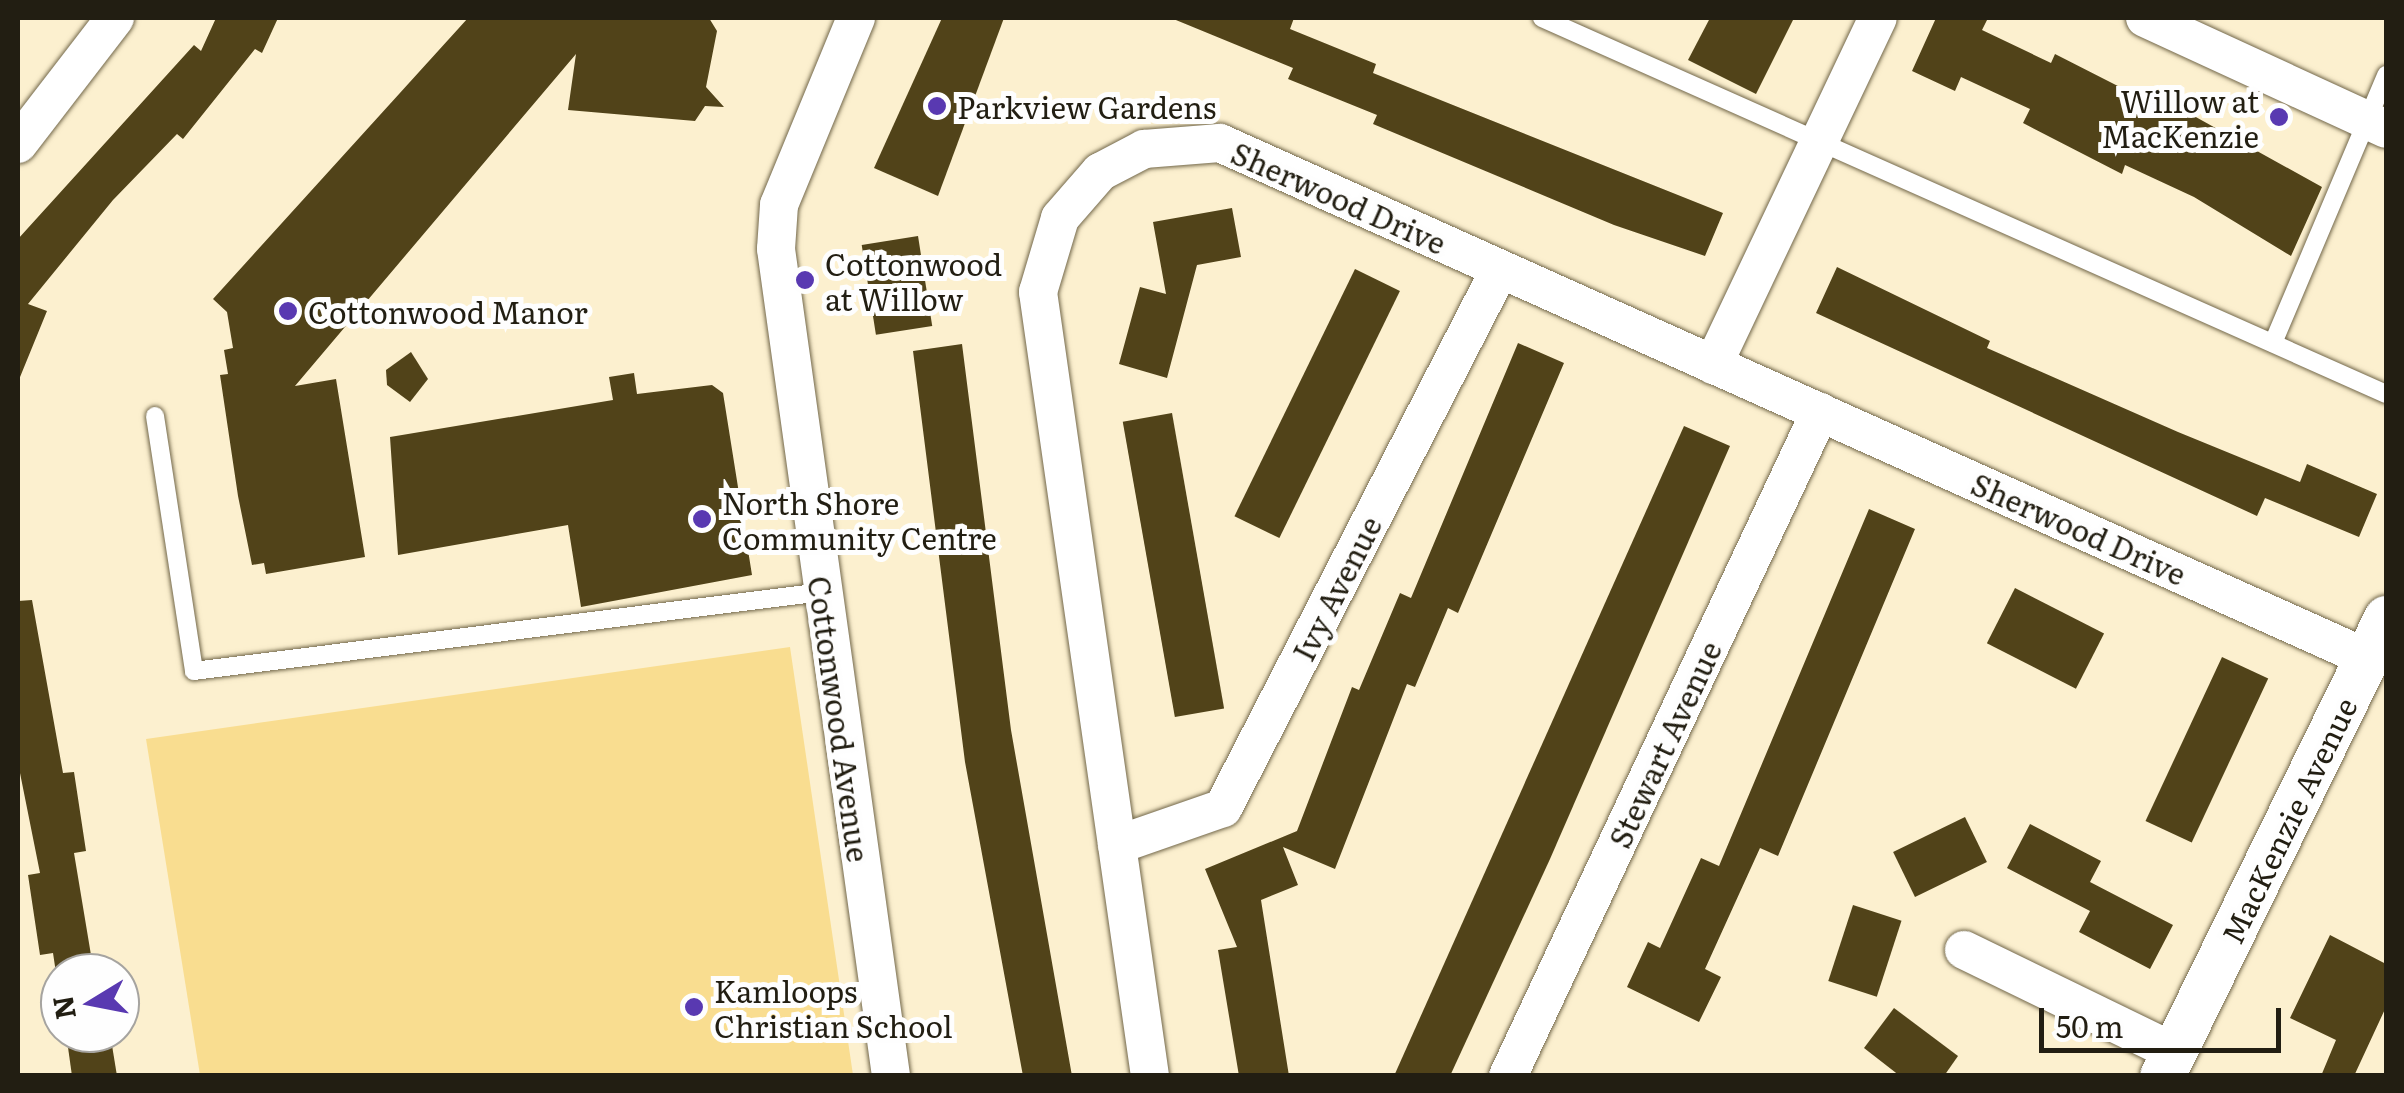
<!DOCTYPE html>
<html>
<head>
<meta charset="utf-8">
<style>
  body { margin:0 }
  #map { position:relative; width:2404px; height:1093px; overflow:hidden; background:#fcf0cf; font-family:Literata,serif }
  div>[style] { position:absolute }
  .green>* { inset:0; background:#f9dd90 }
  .building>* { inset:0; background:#514319; transform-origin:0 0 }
  .roads { filter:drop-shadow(0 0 2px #72674a) drop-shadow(0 0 2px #72674a) }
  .service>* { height:18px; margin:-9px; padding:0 9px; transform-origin:9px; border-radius:9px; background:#fff }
  .minor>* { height:38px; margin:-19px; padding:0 19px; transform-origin:19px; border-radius:19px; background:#fff }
  .tertiary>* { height:45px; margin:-22.5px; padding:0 22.5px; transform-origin:22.5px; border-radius:22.5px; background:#fff }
  .dots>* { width:28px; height:28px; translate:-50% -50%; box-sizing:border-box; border:5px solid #fefefe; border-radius:50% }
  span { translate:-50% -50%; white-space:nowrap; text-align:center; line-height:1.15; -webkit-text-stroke:10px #fefefe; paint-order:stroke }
  .poi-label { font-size:30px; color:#221e12 }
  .right { translate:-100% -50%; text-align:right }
  .left { translate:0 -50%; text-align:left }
  .street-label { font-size:30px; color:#221e12 }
  .frame { position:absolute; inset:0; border:20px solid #221e12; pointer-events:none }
  .north { position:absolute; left:40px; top:953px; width:100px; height:100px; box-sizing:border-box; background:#fefefe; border:2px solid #a6a4a0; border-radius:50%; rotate:260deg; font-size:28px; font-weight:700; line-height:40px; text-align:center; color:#221e12 }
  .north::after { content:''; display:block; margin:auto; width:35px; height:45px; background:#5939b1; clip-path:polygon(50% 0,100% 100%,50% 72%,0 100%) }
  .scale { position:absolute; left:2039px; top:1008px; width:242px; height:45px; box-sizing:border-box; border:5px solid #221e12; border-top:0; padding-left:12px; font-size:30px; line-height:35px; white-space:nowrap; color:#221e12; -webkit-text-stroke:8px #fefefe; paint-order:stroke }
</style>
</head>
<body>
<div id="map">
  <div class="green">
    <div style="clip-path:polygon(790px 647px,853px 1075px,200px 1075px,146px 739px)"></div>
  </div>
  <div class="building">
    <div style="clip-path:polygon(216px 18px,278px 18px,262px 53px,255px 49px,183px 139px,177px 134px,113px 200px,28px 304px,47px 311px,18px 382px,18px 239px,194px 45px,201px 51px)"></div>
    <div style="clip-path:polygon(468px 18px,709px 18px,717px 31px,706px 87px,724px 107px,705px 106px,695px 121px,568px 110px,576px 54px,295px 386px,336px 379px,365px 557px,266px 574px,264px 563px,252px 565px,238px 496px,220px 375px,228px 374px,224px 350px,233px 348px,227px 312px,213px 299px)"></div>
    <div style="clip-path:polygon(942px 18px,1004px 18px,938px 196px,874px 168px)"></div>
    <div style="clip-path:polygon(1171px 18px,1294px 18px,1290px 29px,1376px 64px,1373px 73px,1723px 213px,1705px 256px,1614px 225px,1373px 124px,1377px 115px,1288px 79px,1293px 68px)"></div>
    <div style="clip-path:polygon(1710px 18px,1794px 18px,1756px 94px,1688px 60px)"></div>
    <div style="clip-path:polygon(1936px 18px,1988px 18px,1982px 30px,2051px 63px,2055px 54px,2163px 109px,2167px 101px,2322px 187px,2291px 256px,2194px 197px,2125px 165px,2122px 174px,2023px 123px,2030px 109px,1961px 77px,1955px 91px,1912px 71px)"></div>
    <div style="clip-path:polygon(1232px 208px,1241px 257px,1197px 265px,1167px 378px,1119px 364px,1140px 287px,1166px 294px,1153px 222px)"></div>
    <div style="left:918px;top:236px;width:91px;height:57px;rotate:81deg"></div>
    <div style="clip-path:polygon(1837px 267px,1990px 341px,1987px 348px,2178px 432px,2300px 482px,2307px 464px,2377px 494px,2359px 537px,2265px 498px,2257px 516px,1816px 313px)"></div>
    <div style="left:1355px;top:269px;width:50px;height:275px;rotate:26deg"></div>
    <div style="clip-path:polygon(1518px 343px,1564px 363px,1458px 613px,1448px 608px,1415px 687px,1407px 684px,1335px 869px,1283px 847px,1298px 885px,1261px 900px,1289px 1076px,1239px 1076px,1218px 950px,1237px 947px,1205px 869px,1297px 831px,1352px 687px,1359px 690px,1400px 593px,1411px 598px)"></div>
    <div style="clip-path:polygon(962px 344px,1011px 730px,1072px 1076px,1023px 1076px,965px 762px,913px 351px)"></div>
    <div style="clip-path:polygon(411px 352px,428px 379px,410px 402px,387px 385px,386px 370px)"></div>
    <div style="clip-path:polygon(634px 373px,637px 394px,712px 385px,723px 393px,752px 575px,581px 607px,568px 525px,398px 555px,390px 437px,613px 400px,609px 377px)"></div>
    <div style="left:1172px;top:413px;width:300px;height:50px;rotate:80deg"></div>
    <div style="clip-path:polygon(1684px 426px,1730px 446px,1550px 859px,1450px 1076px,1394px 1076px)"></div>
    <div style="clip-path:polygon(1869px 509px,1915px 529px,1778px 856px,1760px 848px,1705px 969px,1721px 977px,1699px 1022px,1627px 987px,1648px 942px,1660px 948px,1701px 858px,1719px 866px)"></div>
    <div style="left:2015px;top:588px;width:100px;height:62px;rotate:27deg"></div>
    <div style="clip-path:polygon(32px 600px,63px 773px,74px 772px,86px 851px,74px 853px,94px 973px,56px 973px,53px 953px,40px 955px,28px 875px,40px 873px,18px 763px,18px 601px)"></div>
    <div style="left:2222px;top:657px;width:51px;height:181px;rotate:25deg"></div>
    <div style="left:1965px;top:817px;width:50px;height:80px;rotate:64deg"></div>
    <div style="clip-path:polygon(2030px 824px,2101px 861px,2090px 882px,2173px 925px,2150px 969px,2079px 932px,2090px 911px,2007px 868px)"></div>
    <div style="left:1853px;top:905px;width:51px;height:80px;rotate:18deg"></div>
    <div style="clip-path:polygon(2330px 935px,2386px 964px,2386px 1007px,2354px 1076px,2321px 1076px,2336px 1040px,2290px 1018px)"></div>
    <div style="clip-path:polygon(1894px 1008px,1958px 1056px,1944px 1076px,1900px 1076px,1864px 1048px)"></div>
    <div style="clip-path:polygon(66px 1033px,110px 1033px,117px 1076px,72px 1076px)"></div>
  </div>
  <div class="roads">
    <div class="service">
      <div style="left:1542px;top:18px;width:924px;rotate:24.01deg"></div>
      <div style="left:2273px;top:343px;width:291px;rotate:-67.1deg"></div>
      <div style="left:155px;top:416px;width:258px;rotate:81.3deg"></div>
      <div style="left:194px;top:671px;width:633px;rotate:-7.17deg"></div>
    </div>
    <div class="minor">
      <div style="left:856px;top:18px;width:202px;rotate:112.4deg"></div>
      <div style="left:779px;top:205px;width:44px;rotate:93.9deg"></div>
      <div style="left:776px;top:249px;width:835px;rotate:82.08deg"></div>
      <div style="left:2145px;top:18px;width:265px;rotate:24.7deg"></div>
      <div style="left:18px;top:144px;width:159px;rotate:-52.4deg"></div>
      <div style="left:1713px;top:365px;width:384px;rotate:-64.6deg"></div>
      <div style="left:1117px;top:845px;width:112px;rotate:-19.2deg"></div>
      <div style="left:1223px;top:808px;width:606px;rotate:-62.8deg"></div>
      <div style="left:1964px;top:950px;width:233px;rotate:25.9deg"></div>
      <div style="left:1150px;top:1076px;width:792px;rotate:-98.13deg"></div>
      <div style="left:1038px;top:292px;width:77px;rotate:-73.4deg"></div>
      <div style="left:1060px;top:218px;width:61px;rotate:-49deg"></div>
      <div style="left:1100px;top:172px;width:50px;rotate:-27.6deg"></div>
      <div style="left:1144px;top:149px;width:76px;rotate:-4.5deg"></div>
      <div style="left:1220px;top:143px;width:1257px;rotate:24.18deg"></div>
      <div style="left:1508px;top:1076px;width:734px;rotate:-64.83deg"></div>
    </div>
    <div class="tertiary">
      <div style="left:2162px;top:1076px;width:510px;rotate:-63.94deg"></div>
    </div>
  </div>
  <div class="dots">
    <div style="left:937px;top:106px;background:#5939b1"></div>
    <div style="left:2279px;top:117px;background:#5939b1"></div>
    <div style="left:805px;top:280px;background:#5939b1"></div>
    <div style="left:288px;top:311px;background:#5939b1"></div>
    <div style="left:702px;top:519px;background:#5939b1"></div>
    <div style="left:694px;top:1007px;background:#5939b1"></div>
  </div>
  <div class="poi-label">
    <span class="right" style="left:2259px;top:117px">Willow at<br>MacKenzie</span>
    <span class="left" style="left:957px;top:106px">Parkview Gardens</span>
    <span class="left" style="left:825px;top:280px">Cottonwood<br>at Willow</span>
    <span class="left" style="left:308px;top:311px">Cottonwood Manor</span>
    <span class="left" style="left:722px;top:519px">North Shore<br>Community Centre</span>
    <span class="left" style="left:714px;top:1007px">Kamloops<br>Christian School</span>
  </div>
  <div class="street-label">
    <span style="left:1339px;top:197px;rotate:24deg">Sherwood Drive</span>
    <span style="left:2079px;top:528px;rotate:24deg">Sherwood Drive</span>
    <span style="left:1336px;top:588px;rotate:-63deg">Ivy Avenue</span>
    <span style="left:840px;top:719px;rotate:82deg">Cottonwood Avenue</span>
    <span style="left:1664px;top:744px;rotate:-65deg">Stewart Avenue</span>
    <span style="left:2288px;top:820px;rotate:-64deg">MacKenzie Avenue</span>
  </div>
  <div class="frame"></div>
  <div class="north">N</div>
  <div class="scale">50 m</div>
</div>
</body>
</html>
